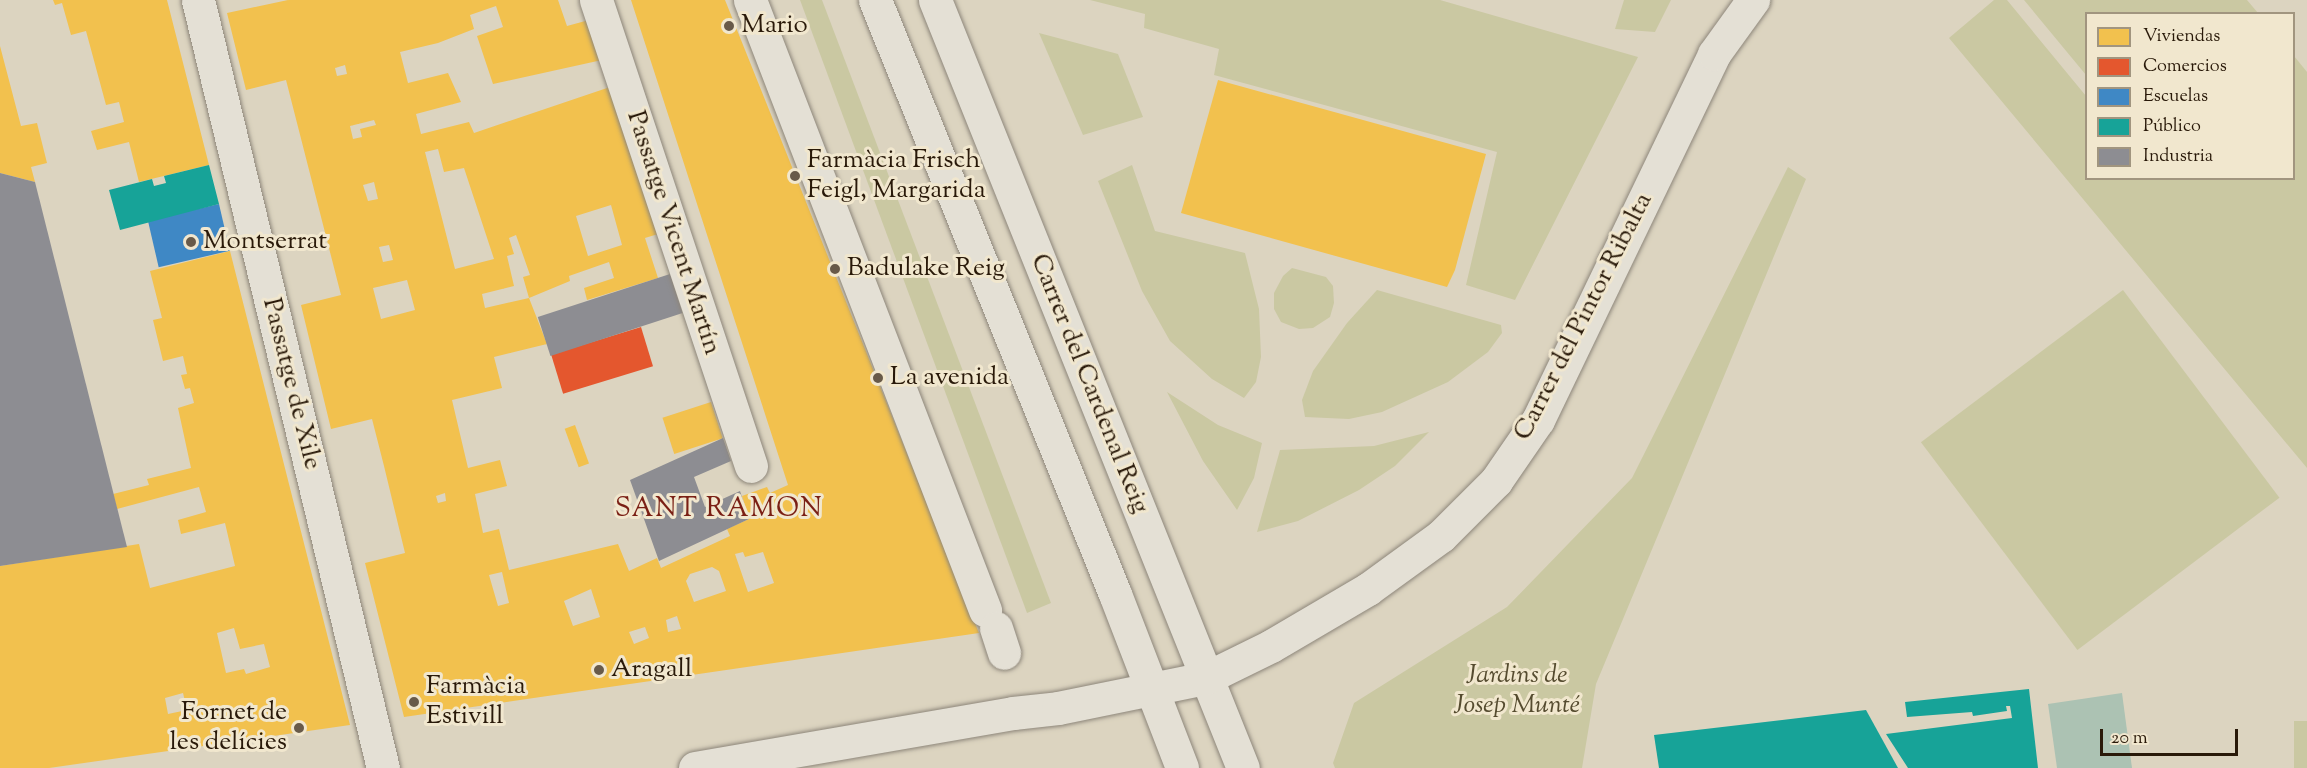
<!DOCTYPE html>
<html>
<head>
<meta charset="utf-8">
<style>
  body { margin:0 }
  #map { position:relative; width:2307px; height:768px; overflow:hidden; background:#dcd4c0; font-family:"Sorts Mill Goudy",serif }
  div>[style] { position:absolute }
  .green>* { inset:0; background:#cac8a2; transform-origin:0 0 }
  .water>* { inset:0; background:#acc2b3 }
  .homes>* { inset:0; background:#f2c14e; transform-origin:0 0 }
  .shops>* { inset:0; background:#e4572e; transform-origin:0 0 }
  .schools>* { inset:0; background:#3f88c5; transform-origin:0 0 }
  .public>* { inset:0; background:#17a398 }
  .industry>* { inset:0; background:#8d8d92; transform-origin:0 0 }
  .roads { filter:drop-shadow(0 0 2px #8d867a) drop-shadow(0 0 2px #8d867a) }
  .pedestrian>* { height:33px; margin:-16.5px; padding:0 16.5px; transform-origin:16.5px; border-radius:16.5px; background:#e4e0d5 }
  .minor>* { height:33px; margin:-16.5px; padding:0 16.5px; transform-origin:16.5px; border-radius:16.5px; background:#e4e0d5 }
  .dots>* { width:16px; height:16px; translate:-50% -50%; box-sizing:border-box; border:3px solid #f1e7ce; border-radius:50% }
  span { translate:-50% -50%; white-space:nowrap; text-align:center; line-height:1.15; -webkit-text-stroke:6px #f1e7ce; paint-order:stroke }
  .poi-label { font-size:26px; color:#291909 }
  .left { translate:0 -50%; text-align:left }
  .right { translate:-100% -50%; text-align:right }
  .street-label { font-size:26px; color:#291909 }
  .park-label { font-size:26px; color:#554b2f; font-style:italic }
  .neighbourhood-label { font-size:27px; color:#7a1f14; letter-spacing:1.5px }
  .legend { position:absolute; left:2085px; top:12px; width:210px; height:168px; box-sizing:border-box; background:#f1e7ce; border:2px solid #a1957f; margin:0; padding:8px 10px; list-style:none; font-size:18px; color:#291909 }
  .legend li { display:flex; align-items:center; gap:12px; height:30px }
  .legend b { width:30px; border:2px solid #a1957f }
  .scale { position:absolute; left:2100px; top:729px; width:138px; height:27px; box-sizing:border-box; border:3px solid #291909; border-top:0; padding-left:8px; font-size:18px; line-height:21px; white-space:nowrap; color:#291909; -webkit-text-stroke:4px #f1e7ce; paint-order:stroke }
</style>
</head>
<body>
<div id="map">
  <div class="green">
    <div style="clip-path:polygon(800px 0,822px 0,1051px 603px,1027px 613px)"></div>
    <div style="clip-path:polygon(1090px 0,1440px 0,1638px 57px,1515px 300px,1466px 285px,1497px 152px,1214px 75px,1219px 49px,1144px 28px,1145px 14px)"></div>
    <div style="clip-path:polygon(1624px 0,1671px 0,1655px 32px,1615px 29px)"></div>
    <div style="clip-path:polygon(1994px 0,2007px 0,2086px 96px,2086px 178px,2294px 178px,2294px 56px,2307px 72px,2307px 468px,1949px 38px)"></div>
    <div style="clip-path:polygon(2024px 0,2247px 0,2258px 13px,2086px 14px,2086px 75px)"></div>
    <div style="clip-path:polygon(1039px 33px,1118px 54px,1143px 117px,1083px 135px)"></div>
    <div style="clip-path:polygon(1132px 165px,1155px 231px,1245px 253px,1259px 309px,1261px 357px,1256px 382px,1244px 398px,1212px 379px,1170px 341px,1142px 291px,1098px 181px)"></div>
    <div style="clip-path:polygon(1788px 167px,1806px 179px,1596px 684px,1582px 768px,1335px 768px,1333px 763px,1354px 703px,1507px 607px,1632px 478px)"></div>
    <div style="clip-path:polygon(1292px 268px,1326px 277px,1333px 286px,1334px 303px,1330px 317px,1313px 328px,1299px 329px,1281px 322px,1274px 309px,1274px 293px,1283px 276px)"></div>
    <div style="clip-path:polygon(1377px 290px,1501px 325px,1502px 333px,1488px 352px,1448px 382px,1382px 412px,1349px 419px,1305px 417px,1302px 400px,1313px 371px,1347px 323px)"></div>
    <div style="left:2123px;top:290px;width:260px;height:253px;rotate:53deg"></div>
    <div style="clip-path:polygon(1167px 392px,1218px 425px,1262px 443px,1254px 478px,1237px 510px,1203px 461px)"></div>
    <div style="clip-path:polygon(1429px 432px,1395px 466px,1359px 490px,1298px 521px,1257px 532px,1280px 450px,1374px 446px)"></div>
    <div style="left:2294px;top:721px;width:13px;height:47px"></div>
  </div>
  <div class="water">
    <div style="clip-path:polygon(2122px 693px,2132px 768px,2057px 768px,2048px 704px)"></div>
  </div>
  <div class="homes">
    <div style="clip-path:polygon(53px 0,167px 0,209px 165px,139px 182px,129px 142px,97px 150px,91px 131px,124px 122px,119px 102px,106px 105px,86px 31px,71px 35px,62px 3px,55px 5px)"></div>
    <div style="clip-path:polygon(evenodd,288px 0,558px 0,567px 26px,589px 20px,602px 60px,493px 84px,477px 36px,503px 27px,496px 6px,470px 15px,474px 29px,438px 43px,400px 52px,408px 83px,448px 73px,461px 102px,416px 114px,421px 134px,469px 122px,474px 133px,610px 87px,658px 234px,645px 238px,658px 278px,587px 300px,584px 288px,614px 278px,609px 262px,569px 276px,570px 281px,529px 298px,523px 277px,530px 275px,516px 235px,509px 238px,514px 254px,507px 256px,514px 286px,482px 294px,485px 308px,529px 298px,547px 344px,494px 357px,502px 388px,452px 400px,468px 468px,500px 460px,507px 486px,475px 494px,483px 533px,499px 529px,509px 570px,618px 544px,629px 571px,657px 558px,661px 568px,730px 536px,727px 529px,749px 519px,742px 496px,767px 487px,770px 493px,788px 485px,631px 0,725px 0,979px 633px,404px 717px,365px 563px,405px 553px,384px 466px,372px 419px,331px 429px,301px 305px,341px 295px,286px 80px,246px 90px,227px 13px,288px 0,345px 65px,347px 74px,337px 76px,335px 68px,345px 65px,288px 0,374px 120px,376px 125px,360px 129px,362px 137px,353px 139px,350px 126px,374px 120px,288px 0,438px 149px,444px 172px,464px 168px,494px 259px,455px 269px,425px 152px,438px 149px,288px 0,374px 182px,378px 199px,368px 201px,363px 185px,374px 182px,288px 0,611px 205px,622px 245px,588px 256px,576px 216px,611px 205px,288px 0,389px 245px,393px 260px,383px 262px,379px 247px,389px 245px,288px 0,407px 280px,415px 310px,381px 319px,373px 288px,407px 280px,288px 0,445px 493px,446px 501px,438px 503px,436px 496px,445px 493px,288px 0,743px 552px,745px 557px,763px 552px,774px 583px,748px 592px,735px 554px,743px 552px,288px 0,712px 567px,719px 571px,726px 591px,694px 602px,686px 581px,690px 574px,712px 567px,288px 0,502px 572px,509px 603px,498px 606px,489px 575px,502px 572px,288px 0,591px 589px,600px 617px,573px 626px,564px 601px,591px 589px,288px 0,677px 616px,681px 629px,668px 632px,666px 620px,677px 616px,288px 0,645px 627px,649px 638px,634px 644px,629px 632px,645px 627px)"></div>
    <div style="clip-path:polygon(0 46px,21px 126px,37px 123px,47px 163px,31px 167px,35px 182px,0 173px)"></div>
    <div style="clip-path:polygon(1218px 80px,1486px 154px,1455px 270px,1447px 287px,1181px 213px)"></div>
    <div style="clip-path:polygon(evenodd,230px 251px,350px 725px,49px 768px,0 768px,0 566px,139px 544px,150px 588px,235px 566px,225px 523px,181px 534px,178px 520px,206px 512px,199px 487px,117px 509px,113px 494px,149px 485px,147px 479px,191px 468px,178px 408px,194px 403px,190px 388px,185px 389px,181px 375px,187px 374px,183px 356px,163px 361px,153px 320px,162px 318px,150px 271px,230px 251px,234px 628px,240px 649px,264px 644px,270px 667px,246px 674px,244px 669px,226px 673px,217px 633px,234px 628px,230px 251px,183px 693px,187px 710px,168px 714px,165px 698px,183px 693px)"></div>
    <div style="left:711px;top:402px;width:38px;height:51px;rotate:72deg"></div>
    <div style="left:575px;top:425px;width:41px;height:11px;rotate:70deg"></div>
  </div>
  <div class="shops">
    <div style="left:641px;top:327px;width:41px;height:94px;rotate:73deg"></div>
  </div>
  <div class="schools">
    <div style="left:219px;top:204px;width:48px;height:73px;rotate:77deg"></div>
  </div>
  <div class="public">
    <div style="clip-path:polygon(209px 165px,219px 204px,120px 230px,109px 190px,152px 179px,154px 186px,166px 183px,164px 176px)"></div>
    <div style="clip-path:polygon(2029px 689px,2038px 768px,1908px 768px,1886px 734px,2012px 718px,2010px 706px,2006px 706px,2007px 711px,1973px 716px,1972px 712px,1907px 717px,1905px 702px)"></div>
    <div style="clip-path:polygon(1866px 710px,1898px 768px,1659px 768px,1654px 735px)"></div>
  </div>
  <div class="industry">
    <div style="clip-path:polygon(0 173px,35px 182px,127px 547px,0 566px)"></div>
    <div style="left:670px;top:274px;width:41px;height:139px;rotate:72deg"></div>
    <div style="clip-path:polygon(723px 438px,731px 461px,694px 477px,705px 507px,740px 491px,749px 519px,659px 561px,630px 480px)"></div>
  </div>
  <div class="roads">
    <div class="pedestrian">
      <div style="left:750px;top:0;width:654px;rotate:68.93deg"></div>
      <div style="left:996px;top:628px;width:26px;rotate:72deg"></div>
    </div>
    <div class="minor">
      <div style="left:198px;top:0;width:790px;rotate:76.46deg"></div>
      <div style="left:596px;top:0;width:491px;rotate:71.6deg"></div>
      <div style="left:875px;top:0;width:641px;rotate:68deg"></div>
      <div style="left:1115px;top:594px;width:186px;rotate:68.9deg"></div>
      <div style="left:935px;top:0;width:827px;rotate:68.15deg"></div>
      <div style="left:695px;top:768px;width:323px;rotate:-9.8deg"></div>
      <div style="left:1013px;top:713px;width:45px;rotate:-6.3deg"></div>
      <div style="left:1058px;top:708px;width:151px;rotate:-11.5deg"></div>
      <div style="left:1206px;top:678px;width:72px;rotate:-26.2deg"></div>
      <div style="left:1271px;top:646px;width:113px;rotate:-30.4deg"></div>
      <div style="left:1368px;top:589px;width:90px;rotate:-36deg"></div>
      <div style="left:1441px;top:536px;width:78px;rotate:-45deg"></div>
      <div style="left:1496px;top:481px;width:74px;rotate:-55.5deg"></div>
      <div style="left:1538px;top:420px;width:406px;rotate:-64.3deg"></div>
      <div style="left:1714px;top:54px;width:67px;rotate:-54.2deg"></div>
    </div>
  </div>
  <div class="dots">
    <div style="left:729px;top:26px;background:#685a49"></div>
    <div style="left:795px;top:176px;background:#685a49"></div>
    <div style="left:191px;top:242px;background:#685a49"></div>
    <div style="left:835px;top:269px;background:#685a49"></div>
    <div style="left:878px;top:378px;background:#685a49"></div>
    <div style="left:599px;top:670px;background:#685a49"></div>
    <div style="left:414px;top:702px;background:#685a49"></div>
    <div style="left:299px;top:728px;background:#685a49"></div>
  </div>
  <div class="poi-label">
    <span class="left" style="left:741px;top:26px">Mario</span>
    <span class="left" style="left:807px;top:176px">Farmàcia Frisch<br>Feigl, Margarida</span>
    <span class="left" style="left:203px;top:242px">Montserrat</span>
    <span class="left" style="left:847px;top:269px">Badulake Reig</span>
    <span class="left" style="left:890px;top:378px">La avenida</span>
    <span class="left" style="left:611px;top:670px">Aragall</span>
    <span class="left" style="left:426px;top:702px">Farmàcia<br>Estivill</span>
    <span class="right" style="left:287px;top:728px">Fornet de<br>les delícies</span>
  </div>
  <div class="street-label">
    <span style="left:673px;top:233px;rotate:72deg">Passatge Vicent Martín</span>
    <span style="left:1584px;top:317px;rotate:-63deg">Carrer del Pintor Ribalta</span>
    <span style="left:291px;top:384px;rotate:76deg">Passatge de Xile</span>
    <span style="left:1089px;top:384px;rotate:68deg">Carrer del Cardenal Reig</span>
  </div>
  <div class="park-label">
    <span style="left:1517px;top:691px">Jardins de<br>Josep Munté</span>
  </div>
  <div class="neighbourhood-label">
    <span style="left:719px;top:510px">SANT RAMON</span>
  </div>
  <ul class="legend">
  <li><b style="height:16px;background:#f2c14e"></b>Viviendas</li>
  <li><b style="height:16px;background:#e4572e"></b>Comercios</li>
  <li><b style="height:16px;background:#3f88c5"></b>Escuelas</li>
  <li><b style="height:16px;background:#17a398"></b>Público</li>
  <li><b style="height:16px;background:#8d8d92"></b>Industria</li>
  </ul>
  <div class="scale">20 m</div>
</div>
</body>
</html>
